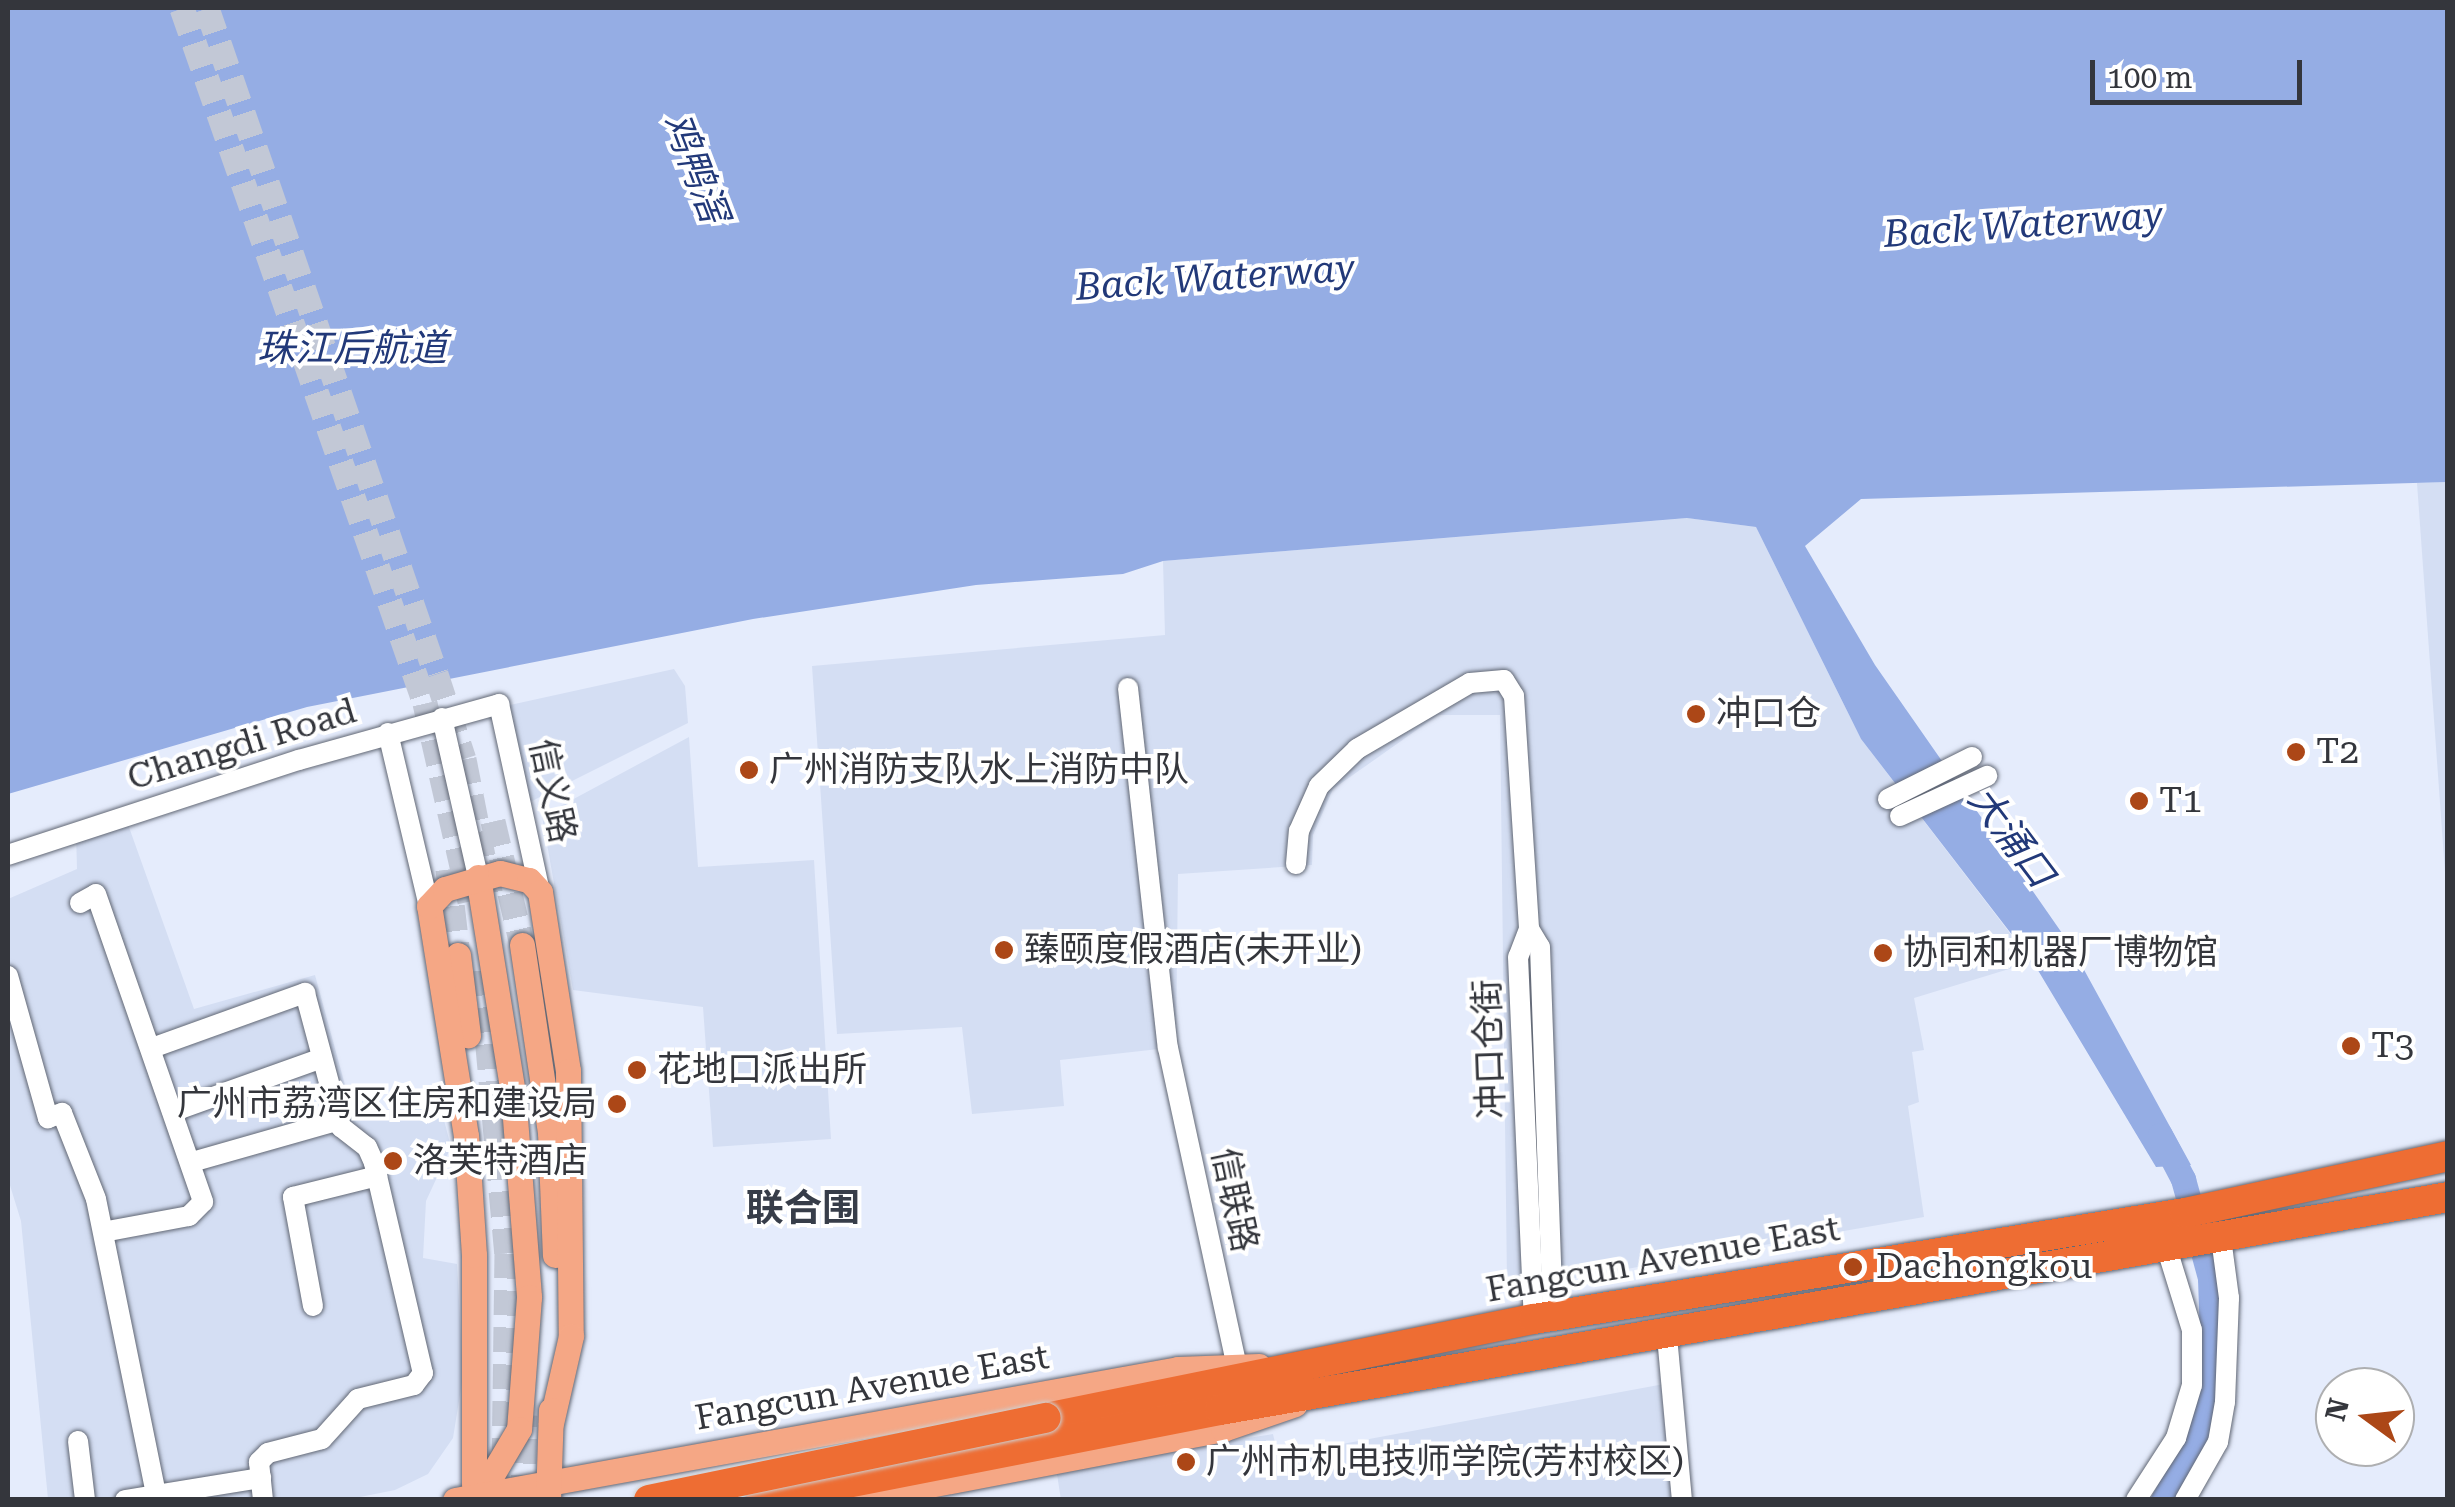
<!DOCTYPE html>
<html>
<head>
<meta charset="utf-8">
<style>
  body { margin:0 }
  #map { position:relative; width:2455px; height:1507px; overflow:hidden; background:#e5ecfc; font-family:"Roboto Serif","Noto Sans SC",serif }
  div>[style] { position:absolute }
  .built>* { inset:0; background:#d4def3 }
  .water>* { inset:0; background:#95ade4 }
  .river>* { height:25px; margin:-12.5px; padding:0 12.5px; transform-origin:12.5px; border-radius:12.5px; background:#95ade4 }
  .major-tunnel>* { height:25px; margin-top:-12.5px; transform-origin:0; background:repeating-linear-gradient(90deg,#c2c8d6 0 25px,transparent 0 37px) }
  .roads { filter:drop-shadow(0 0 2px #616774) drop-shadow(0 0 2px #616774) }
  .minor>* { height:20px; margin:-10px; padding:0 10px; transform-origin:10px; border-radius:10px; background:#fff }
  .major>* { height:25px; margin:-12.5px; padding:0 12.5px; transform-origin:12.5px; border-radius:12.5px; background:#f5a785 }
  .highway>* { height:30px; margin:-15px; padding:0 15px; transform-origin:15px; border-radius:15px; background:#ee6d33 }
  .bridges { filter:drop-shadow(0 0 2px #cecfd0) drop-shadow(0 0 2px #cecfd0) }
  .highway-bridge>* { height:30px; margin:-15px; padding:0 15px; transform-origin:15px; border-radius:15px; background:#ee6d33 }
  .dots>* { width:28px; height:28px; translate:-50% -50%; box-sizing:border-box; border:5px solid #fff; border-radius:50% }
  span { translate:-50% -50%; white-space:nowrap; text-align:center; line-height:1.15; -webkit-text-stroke:8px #fff; paint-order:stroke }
  .poi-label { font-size:35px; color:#34363c }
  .left { translate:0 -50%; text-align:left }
  .right { translate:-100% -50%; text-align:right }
  .street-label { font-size:35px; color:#34363c }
  .water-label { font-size:38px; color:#223979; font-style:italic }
  .neighbourhood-label { font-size:38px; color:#373d49; font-weight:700 }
  .frame { position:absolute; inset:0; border:10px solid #34363c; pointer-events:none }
  .north { position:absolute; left:2315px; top:1367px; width:100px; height:100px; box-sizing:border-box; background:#fff; border:2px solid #aeafb1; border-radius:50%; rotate:285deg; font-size:28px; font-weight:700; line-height:40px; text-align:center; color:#34363c }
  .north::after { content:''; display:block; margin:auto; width:35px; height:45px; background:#ac4717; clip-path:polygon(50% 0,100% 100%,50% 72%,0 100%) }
  .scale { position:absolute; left:2090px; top:60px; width:212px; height:45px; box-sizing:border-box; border:5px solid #34363c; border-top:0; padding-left:12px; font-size:30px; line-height:35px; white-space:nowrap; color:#34363c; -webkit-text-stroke:8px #fff; paint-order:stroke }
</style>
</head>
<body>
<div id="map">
  <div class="built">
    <div style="clip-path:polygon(2447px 482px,2448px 482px,2447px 900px,2417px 483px)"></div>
    <div style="clip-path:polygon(1688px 518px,1756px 527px,1861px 739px,2032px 962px,1914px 998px,1924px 1050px,1912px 1052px,1919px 1102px,1908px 1106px,1924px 1217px,1575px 1278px,1507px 1283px,1500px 715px,1438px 715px,1333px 789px,1313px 835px,1312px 865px,1178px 874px,1176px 1039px,1168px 1048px,1060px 1060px,1064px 1106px,972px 1114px,962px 1027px,837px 1034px,812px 666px,1165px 635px,1163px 561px)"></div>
    <div style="clip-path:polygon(674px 669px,685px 686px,688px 723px,528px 803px,510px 705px)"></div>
    <div style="clip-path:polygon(689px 737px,698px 867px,814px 860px,831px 1139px,713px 1147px,703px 1007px,573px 990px,542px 816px)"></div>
    <div style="clip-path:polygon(125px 816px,194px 1009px,315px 975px,354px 1118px,438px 1097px,451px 1147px,426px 1201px,423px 1258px,457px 1264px,463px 1376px,453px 1438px,428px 1474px,395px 1490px,350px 1499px,48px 1499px,21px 1221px,8px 1179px,8px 899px,77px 869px,76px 832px)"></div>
    <div style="clip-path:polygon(1664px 1384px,1680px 1499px,1061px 1500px,1056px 1468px,1273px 1434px,1278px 1456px)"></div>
  </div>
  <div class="water">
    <div style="clip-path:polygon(8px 8px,2447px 8px,2447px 482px,1861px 499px,1805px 546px,1875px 665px,2071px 946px,2191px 1165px,2156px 1167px,2033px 962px,1861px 739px,1756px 527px,1687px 518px,1163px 561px,1123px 574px,976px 585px,753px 619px,307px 707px,8px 794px)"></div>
  </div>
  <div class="river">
    <div style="left:2160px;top:1135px;width:50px;rotate:62.4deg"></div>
    <div style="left:2183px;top:1179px;width:103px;rotate:74.7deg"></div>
    <div style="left:2210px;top:1278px;width:92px;rotate:88.1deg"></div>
    <div style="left:2213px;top:1370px;width:75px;rotate:103.9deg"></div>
    <div style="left:2195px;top:1443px;width:65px;rotate:119.3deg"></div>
  </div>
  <div class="major-tunnel">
    <div style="left:182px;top:8px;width:736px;rotate:70.73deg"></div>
    <div style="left:425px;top:703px;width:203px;rotate:77.2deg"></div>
    <div style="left:207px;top:8px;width:704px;rotate:71.02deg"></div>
    <div style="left:436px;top:674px;width:89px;rotate:71.8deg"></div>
    <div style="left:464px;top:759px;width:141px;rotate:78.9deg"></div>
    <div style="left:493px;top:821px;width:127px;rotate:76.8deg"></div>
    <div style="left:448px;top:869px;width:87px;rotate:83.4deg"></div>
    <div style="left:481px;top:970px;width:284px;rotate:84.8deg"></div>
    <div style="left:507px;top:1253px;width:206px;rotate:90.8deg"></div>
    <div style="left:523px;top:1500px;width:85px;rotate:-88.7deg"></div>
  </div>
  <div class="roads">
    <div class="minor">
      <div style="left:1128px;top:688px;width:362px;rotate:83.7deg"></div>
      <div style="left:1168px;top:1048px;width:325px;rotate:77.8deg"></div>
      <div style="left:442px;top:718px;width:163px;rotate:77.2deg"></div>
      <div style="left:388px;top:733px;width:178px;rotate:76.7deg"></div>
      <div style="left:1888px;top:799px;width:94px;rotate:-26.6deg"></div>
      <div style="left:1900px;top:816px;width:96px;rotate:-24.7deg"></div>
      <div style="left:8px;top:855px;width:306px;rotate:-18.1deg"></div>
      <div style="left:299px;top:760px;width:208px;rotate:-15.6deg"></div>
      <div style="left:499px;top:704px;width:192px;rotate:77.7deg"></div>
      <div style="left:1296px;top:864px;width:33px;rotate:-85deg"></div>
      <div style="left:1299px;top:831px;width:49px;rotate:-66deg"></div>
      <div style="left:1319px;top:786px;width:53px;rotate:-44.2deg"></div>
      <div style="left:1357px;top:749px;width:131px;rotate:-30.3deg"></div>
      <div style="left:1470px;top:683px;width:34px;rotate:-5deg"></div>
      <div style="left:1504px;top:680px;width:19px;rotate:58deg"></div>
      <div style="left:1514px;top:696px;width:233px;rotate:86.3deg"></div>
      <div style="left:1529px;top:929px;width:30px;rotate:111deg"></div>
      <div style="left:1518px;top:957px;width:362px;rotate:87.5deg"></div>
      <div style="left:80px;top:903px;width:18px;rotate:-29deg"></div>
      <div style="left:96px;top:894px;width:326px;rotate:70.8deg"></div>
      <div style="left:203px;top:1202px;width:20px;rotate:135deg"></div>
      <div style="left:189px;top:1216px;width:87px;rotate:169.5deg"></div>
      <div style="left:1529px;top:929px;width:21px;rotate:59deg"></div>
      <div style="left:1540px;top:947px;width:368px;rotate:88deg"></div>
      <div style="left:8px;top:976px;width:148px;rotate:74.3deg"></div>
      <div style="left:48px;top:1118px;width:15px;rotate:-20deg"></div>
      <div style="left:62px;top:1113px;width:92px;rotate:68.4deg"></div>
      <div style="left:96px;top:1199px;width:301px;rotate:78.5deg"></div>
      <div style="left:152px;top:1048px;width:163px;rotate:-19.8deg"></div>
      <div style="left:305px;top:993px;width:139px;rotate:75deg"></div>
      <div style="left:341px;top:1127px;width:33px;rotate:38deg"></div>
      <div style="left:367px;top:1147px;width:17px;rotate:66deg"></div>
      <div style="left:374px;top:1163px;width:216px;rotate:76.9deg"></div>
      <div style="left:423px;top:1373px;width:15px;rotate:127deg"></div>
      <div style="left:414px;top:1385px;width:58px;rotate:166deg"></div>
      <div style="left:358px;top:1399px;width:54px;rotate:132deg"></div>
      <div style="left:322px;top:1439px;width:56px;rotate:165.5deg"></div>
      <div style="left:268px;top:1453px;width:13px;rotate:135deg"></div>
      <div style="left:259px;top:1462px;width:38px;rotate:84deg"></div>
      <div style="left:174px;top:1111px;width:157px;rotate:-19.7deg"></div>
      <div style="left:192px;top:1162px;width:153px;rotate:-15.9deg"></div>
      <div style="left:313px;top:1306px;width:111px;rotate:-100.4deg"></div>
      <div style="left:293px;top:1197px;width:87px;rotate:-14deg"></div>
      <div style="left:1667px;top:1336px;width:165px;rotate:84.8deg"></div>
      <div style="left:78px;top:1441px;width:59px;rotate:83.2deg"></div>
      <div style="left:125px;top:1500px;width:138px;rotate:-9.2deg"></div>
      <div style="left:2136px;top:1500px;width:74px;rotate:-57.2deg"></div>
      <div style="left:2176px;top:1438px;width:55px;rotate:-73.2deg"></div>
      <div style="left:2192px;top:1385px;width:55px;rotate:-90deg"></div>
      <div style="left:2192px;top:1330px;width:85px;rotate:-107.2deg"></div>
      <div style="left:2185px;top:1500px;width:67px;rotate:-60.4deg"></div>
      <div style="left:2218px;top:1442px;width:41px;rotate:-80.1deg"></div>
      <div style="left:2225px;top:1402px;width:104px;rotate:-87.8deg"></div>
      <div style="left:2229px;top:1298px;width:61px;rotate:-97.6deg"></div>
    </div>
    <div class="major">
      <div style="left:478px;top:877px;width:219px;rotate:80.8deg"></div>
      <div style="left:513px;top:1093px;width:205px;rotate:85.5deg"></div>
      <div style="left:529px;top:1297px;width:132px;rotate:94.3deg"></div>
      <div style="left:519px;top:1429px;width:77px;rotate:120.6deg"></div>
      <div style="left:522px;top:945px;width:189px;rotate:81.5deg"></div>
      <div style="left:550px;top:1132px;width:123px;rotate:87.7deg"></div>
      <div style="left:458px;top:955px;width:81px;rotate:82.9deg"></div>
      <div style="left:480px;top:1495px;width:13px;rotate:-117deg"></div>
      <div style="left:474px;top:1483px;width:228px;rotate:-90deg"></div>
      <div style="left:474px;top:1255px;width:119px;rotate:-93.8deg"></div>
      <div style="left:466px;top:1136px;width:233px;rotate:-99.1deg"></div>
      <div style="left:429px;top:906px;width:23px;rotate:-47deg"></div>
      <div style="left:445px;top:889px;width:57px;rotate:-16.2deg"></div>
      <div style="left:500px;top:873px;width:30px;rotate:14deg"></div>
      <div style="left:529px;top:880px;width:16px;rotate:47deg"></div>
      <div style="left:540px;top:892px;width:181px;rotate:81.1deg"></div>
      <div style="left:568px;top:1071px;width:265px;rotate:89.4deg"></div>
      <div style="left:571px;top:1336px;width:89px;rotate:102.9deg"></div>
      <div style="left:455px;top:1500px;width:735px;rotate:-10.27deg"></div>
      <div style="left:1178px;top:1369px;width:81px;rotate:-2.1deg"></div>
      <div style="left:548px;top:1500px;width:90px;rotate:-88.1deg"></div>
      <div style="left:851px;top:1500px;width:379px;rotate:-10.8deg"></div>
      <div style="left:1223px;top:1429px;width:76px;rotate:-19.1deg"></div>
    </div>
    <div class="highway">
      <div style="left:1046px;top:1418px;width:498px;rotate:-11.5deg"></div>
      <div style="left:1534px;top:1319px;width:660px;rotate:-9.25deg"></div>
      <div style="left:2185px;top:1213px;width:269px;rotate:-12.2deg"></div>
      <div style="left:761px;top:1500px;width:468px;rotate:-11.1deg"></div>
      <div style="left:1220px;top:1410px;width:1246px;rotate:-9.84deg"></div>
    </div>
  </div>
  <div class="bridges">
    <div class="highway-bridge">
      <div style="left:649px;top:1500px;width:405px;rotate:-11.7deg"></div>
    </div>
  </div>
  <div class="dots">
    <div style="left:1696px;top:714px;background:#ac4717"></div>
    <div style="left:2296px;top:752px;background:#ac4717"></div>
    <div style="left:749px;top:770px;background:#ac4717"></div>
    <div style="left:2139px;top:801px;background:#ac4717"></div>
    <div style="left:1004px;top:950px;background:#ac4717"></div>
    <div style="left:1883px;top:953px;background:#ac4717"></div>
    <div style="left:2351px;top:1046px;background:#ac4717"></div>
    <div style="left:637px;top:1070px;background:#ac4717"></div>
    <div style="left:617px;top:1104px;background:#ac4717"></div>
    <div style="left:393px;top:1161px;background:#ac4717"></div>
    <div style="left:1853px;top:1267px;background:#ac4717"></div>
    <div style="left:1186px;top:1462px;background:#ac4717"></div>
  </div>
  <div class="poi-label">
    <span class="left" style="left:1716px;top:714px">冲口仓</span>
    <span class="left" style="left:2316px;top:752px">T2</span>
    <span class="left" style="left:769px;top:770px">广州消防支队水上消防中队</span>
    <span class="left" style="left:2159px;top:801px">T1</span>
    <span class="left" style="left:1024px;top:950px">臻颐度假酒店(未开业)</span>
    <span class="left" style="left:1903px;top:953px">协同和机器厂博物馆</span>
    <span class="left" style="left:2371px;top:1046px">T3</span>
    <span class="left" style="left:657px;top:1070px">花地口派出所</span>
    <span class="right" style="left:597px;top:1104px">广州市荔湾区住房和建设局</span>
    <span class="left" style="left:413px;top:1161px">洛芙特酒店</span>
    <span class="left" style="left:1876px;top:1267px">Dachongkou</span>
    <span class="left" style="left:1206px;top:1462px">广州市机电技师学院(芳村校区)</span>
  </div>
  <div class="street-label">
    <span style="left:242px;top:745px;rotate:-17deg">Changdi Road</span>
    <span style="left:552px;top:791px;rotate:78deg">信义路</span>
    <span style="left:1490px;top:1049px;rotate:-92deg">冲口仓街</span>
    <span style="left:1234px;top:1200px;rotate:78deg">信联路</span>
    <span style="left:1663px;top:1260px;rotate:-10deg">Fangcun Avenue East</span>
    <span style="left:872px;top:1388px;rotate:-10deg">Fangcun Avenue East</span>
  </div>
  <div class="water-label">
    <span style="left:695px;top:168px;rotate:69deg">鸡鸭滘</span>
    <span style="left:2023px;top:225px;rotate:-4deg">Back Waterway</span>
    <span style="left:1215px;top:278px;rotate:-4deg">Back Waterway</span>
    <span style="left:352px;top:349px">珠江后航道</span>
    <span style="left:2011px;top:837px;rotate:53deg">大涌口</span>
  </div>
  <div class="neighbourhood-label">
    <span style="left:803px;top:1209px">联合围</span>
  </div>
  <div class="frame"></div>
  <div class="north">N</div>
  <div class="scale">100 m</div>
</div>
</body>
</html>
